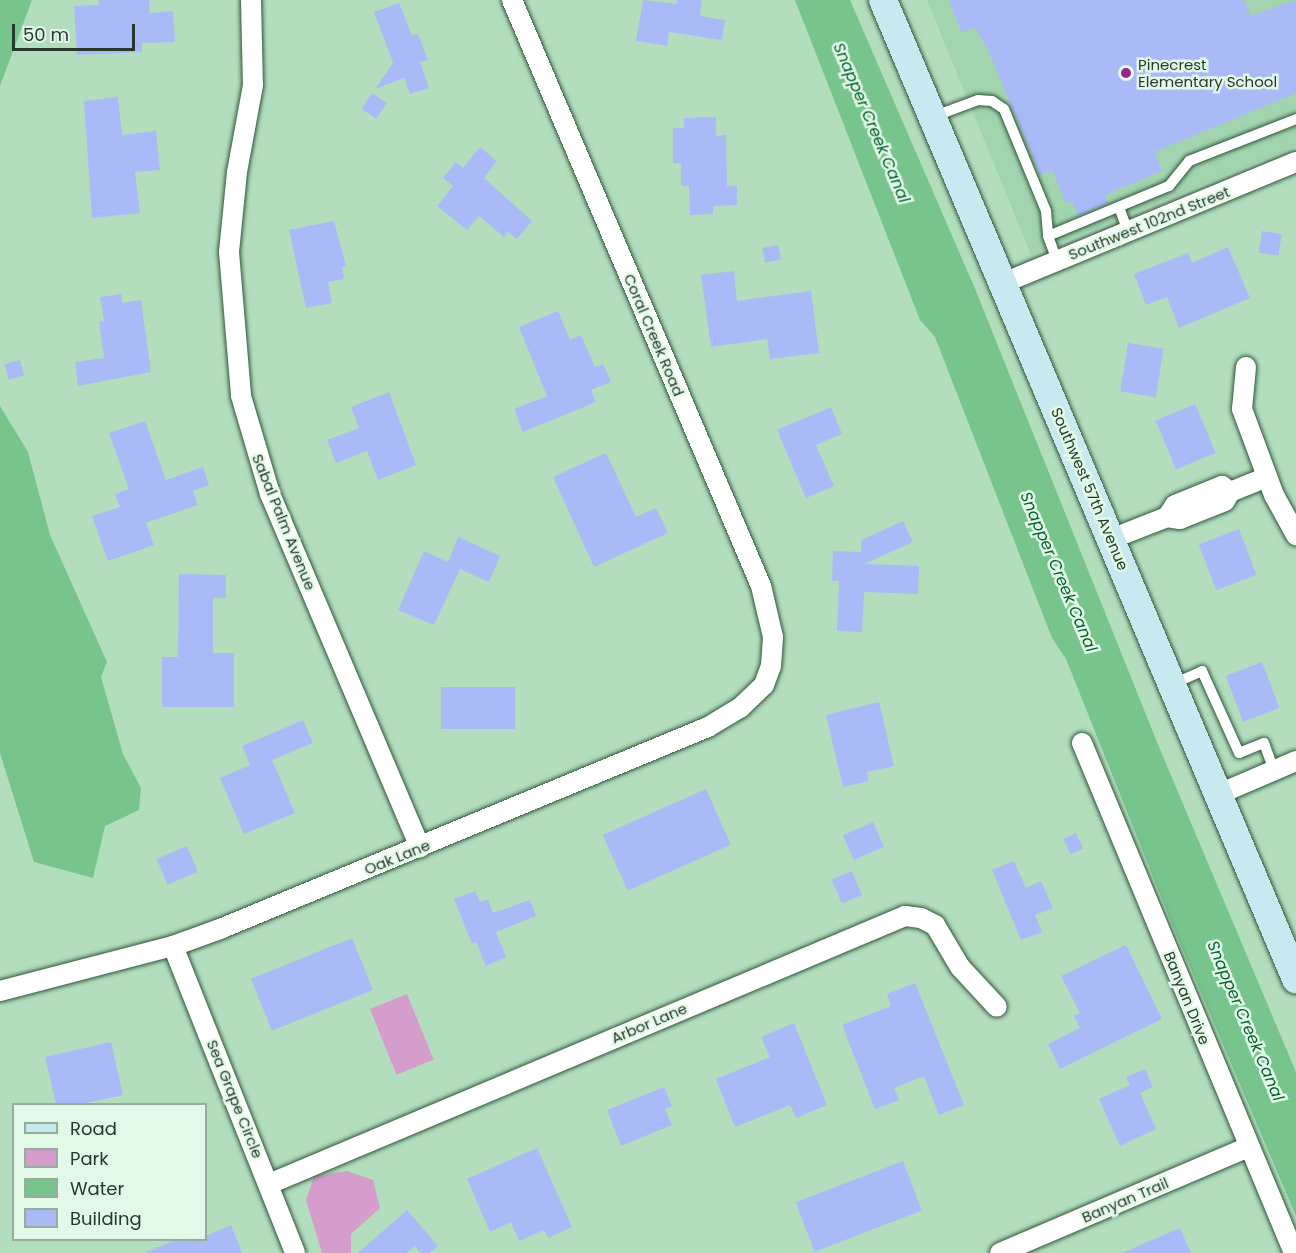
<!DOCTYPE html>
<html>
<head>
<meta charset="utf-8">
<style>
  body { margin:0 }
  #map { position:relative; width:1296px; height:1253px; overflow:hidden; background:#b3debd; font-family:Poppins,sans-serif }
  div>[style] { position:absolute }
  .built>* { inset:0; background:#a2d5af }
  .green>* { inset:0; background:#d49dcb; transform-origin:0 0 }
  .water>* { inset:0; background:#77c48d }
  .building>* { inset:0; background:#aabaf7; transform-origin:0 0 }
  .roads { filter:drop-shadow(0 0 2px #2f563b) drop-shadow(0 0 2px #2f563b) }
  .service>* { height:10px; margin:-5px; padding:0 5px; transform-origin:5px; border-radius:5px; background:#fff }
  .minor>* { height:20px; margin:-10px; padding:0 10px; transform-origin:10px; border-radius:10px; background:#fff }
  .secondary>* { height:28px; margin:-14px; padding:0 14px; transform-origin:14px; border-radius:14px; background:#c8e9ef }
  .dots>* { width:16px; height:16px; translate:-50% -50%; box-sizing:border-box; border:3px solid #e3f9e8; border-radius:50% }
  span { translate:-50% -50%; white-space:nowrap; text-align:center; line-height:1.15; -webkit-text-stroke:5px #e3f9e8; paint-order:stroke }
  .poi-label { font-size:15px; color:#28392c }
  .left { translate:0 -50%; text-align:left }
  .street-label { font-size:15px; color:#28392c }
  .water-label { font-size:16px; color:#036130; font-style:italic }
  .legend { position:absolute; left:12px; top:1103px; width:195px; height:138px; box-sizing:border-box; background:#e3f9e8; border:2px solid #98ac9d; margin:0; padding:8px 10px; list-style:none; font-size:18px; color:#28392c }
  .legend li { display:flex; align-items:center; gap:12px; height:30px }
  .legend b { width:30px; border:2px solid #98ac9d }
  .scale { position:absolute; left:12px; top:24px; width:123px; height:27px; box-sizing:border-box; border:3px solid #28392c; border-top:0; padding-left:8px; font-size:18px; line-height:21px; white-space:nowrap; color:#28392c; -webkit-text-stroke:4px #e3f9e8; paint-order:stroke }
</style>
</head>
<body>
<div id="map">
  <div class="built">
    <div style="clip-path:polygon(927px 0,1296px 0,1296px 146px,1031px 255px)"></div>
  </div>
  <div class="green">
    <div style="left:407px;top:994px;width:71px;height:40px;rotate:68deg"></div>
    <div style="clip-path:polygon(347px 1171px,373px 1180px,380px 1208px,351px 1234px,351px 1253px,322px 1253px,306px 1200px,314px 1176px)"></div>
  </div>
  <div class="water">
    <div style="clip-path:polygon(0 0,32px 0,0 86px)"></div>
    <div style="clip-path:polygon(795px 0,850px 0,976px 291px,1159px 747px,1296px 1072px,1296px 1216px,1174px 929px,1066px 659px,1052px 638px,935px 337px,920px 320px)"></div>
    <div style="clip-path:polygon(0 406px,28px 452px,50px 535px,107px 662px,101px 677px,123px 754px,141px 788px,139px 810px,105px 826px,93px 878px,34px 862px,0 753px)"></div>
  </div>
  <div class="building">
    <div style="clip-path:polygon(99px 0,149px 0,150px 13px,173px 11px,175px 42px,142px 43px,142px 52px,77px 55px,74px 6px,99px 5px)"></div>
    <div style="clip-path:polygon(643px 0,677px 4px,677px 0,702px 0,700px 16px,725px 20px,722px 40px,669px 32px,667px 46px,636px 41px)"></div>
    <div style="clip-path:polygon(949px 0,1244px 0,1251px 16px,1296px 0,1296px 93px,1154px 152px,1162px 171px,1105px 195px,1108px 203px,1078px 216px,1072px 201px,1066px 203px,1052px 170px,1040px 175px,989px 52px,975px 27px,962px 33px)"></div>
    <div style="clip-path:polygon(399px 3px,412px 36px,418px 34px,428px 60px,420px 62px,429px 88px,410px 94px,404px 78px,375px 89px,393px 63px,374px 12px)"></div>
    <div style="left:372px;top:93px;width:18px;height:19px;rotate:34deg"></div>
    <div style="clip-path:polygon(118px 97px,122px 135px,156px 131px,160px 170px,135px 172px,140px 213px,92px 218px,84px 101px)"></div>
    <div style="clip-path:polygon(716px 117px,716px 136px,726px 135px,727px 186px,737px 186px,737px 205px,713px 206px,713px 214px,690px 215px,689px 186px,681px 186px,681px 163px,673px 163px,673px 128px,684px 128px,684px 118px)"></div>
    <div style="clip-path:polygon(480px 147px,497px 161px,484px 178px,532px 221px,517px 239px,508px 232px,504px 237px,479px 216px,467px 230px,437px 206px,453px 186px,443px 178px,456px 162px,463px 168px)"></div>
    <div style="clip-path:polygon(334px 221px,346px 266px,342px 267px,344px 279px,328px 282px,332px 303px,306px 308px,289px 230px)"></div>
    <div style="left:1262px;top:231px;width:20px;height:22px;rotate:9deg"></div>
    <div style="left:778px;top:245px;width:15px;height:16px;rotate:79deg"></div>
    <div style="clip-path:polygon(1228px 247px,1250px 298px,1179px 328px,1167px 297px,1146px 305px,1134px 274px,1188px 253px,1192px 263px)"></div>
    <div style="clip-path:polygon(734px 271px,737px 301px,811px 291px,819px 353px,770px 359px,767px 339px,711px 347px,701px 275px)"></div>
    <div style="clip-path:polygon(121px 294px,122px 303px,141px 300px,151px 372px,78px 386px,75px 362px,104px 358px,99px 322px,104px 321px,100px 297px)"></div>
    <div style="clip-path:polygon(558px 311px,570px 340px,581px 335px,595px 367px,603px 364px,611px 382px,591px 390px,596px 402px,523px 432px,514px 409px,547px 396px,519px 327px)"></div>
    <div style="left:1128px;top:343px;width:36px;height:49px;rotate:9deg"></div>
    <div style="left:20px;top:360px;width:16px;height:16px;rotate:75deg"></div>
    <div style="clip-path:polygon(389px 392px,416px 465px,378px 480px,367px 451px,336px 463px,327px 440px,359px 428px,351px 407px)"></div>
    <div style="left:1195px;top:404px;width:53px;height:43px;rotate:67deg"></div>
    <div style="clip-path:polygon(831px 407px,842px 434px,816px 445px,834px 486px,806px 498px,777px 430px)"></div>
    <div style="clip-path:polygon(145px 421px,166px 480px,203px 467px,209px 485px,193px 491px,198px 505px,146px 523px,154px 545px,108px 561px,92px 516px,120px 507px,115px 494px,129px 489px,109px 433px)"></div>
    <div style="clip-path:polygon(606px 453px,636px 517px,656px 508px,668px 533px,594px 567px,553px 477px)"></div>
    <div style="clip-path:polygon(903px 521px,913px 542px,864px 564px,919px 566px,918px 594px,864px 592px,862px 632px,837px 631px,839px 581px,832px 581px,833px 551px,861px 552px,862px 540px)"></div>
    <div style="left:1239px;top:529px;width:49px;height:43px;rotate:69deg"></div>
    <div style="clip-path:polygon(458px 537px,500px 556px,489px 582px,460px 569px,434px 625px,398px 610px,424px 551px,448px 562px)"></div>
    <div style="clip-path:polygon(179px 574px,226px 575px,226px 598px,213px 598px,213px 653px,234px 653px,234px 707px,162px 707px,162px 657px,178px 657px)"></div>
    <div style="left:1262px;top:662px;width:49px;height:39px;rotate:69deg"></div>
    <div style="left:515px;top:687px;width:42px;height:74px;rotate:90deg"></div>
    <div style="clip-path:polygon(879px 702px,894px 766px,867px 772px,869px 781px,843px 787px,826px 715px)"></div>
    <div style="clip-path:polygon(303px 720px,313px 743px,272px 760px,295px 813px,244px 834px,220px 778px,250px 765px,242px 746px)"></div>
    <div style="left:706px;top:789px;width:61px;height:113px;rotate:66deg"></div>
    <div style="left:873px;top:822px;width:27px;height:33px;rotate:66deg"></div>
    <div style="left:1076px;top:833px;width:17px;height:14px;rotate:65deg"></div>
    <div style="left:187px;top:846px;width:28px;height:33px;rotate:67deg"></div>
    <div style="clip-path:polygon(1014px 861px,1026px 888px,1041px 881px,1053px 908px,1035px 915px,1042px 932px,1021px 940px,992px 870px)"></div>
    <div style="left:852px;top:871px;width:26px;height:22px;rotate:67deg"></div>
    <div style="clip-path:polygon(475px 891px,480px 902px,488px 899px,493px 913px,530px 900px,536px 916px,496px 932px,506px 957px,486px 966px,476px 942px,472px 944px,454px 899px)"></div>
    <div style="left:352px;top:938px;width:56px;height:109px;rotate:68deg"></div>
    <div style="clip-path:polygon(1126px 945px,1162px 1019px,1060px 1069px,1048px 1044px,1080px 1028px,1074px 1016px,1080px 1013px,1061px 976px)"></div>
    <div style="clip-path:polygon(915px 983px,964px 1105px,939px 1115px,924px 1076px,894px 1088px,899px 1100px,875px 1109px,842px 1025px,891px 1006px,887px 994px)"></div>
    <div style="clip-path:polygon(794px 1023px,827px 1105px,796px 1118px,790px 1105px,735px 1127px,716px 1079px,770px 1057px,761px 1037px)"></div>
    <div style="clip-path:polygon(111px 1042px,123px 1095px,82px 1104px,56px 1104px,45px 1057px)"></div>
    <div style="clip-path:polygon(1145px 1069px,1153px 1087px,1140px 1093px,1156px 1129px,1120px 1146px,1099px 1099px,1130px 1085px,1126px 1077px)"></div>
    <div style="clip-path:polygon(664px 1087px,672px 1106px,665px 1109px,672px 1125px,621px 1146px,607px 1110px)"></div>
    <div style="clip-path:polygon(537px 1148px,572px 1227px,548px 1238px,544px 1230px,519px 1241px,511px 1222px,490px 1232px,467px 1179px)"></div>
    <div style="left:903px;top:1161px;width:53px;height:115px;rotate:69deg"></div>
    <div style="clip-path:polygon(407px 1210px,438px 1246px,430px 1253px,421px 1253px,415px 1246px,407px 1253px,358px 1253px)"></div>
    <div style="clip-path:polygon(231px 1225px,242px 1253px,145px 1253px,177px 1239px,206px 1239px,206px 1236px)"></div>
    <div style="clip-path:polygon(1180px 1228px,1191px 1253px,1122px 1253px)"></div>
  </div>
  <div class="roads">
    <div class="service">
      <div style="left:935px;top:116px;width:46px;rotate:-20.4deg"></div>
      <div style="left:978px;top:100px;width:14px;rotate:4deg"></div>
      <div style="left:992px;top:101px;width:14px;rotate:34deg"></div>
      <div style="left:1004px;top:109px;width:110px;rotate:67.6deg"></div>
      <div style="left:1046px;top:211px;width:25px;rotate:85deg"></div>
      <div style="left:1048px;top:236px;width:27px;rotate:70deg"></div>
      <div style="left:1119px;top:207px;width:27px;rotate:70deg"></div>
      <div style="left:1048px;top:236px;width:131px;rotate:-22.5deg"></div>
      <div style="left:1169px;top:186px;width:32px;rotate:-51deg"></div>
      <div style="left:1189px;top:161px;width:115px;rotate:-21.4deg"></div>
      <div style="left:1173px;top:684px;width:32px;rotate:-24deg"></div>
      <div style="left:1202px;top:671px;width:90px;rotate:65.7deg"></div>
      <div style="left:1239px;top:753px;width:27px;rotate:-22deg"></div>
      <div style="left:1264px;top:743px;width:29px;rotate:70deg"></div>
    </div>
    <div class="minor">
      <div style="left:251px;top:0;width:85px;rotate:88.7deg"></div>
      <div style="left:253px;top:85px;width:88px;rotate:100.4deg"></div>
      <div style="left:237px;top:172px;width:80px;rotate:95.7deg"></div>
      <div style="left:229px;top:252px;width:144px;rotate:85.2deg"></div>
      <div style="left:241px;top:396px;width:102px;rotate:73.5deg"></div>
      <div style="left:270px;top:494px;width:384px;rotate:67deg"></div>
      <div style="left:1001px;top:284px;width:319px;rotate:-22.5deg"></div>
      <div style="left:1246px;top:367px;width:42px;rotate:95.4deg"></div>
      <div style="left:1242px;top:409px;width:92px;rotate:69.6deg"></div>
      <div style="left:1274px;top:495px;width:46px;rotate:61.2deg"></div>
      <div style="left:1167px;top:517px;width:14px;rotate:-56deg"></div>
      <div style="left:1175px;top:505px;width:51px;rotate:-22deg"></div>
      <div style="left:1222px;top:486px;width:10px;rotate:37deg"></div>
      <div style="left:1111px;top:539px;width:60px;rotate:-21.4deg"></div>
      <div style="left:1167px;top:517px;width:13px;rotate:9deg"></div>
      <div style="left:1180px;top:519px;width:48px;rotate:-21.8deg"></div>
      <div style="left:1225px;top:501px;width:10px;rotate:-61deg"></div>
      <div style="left:1230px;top:492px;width:40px;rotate:-22deg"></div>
      <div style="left:1082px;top:743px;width:552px;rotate:67.43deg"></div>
      <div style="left:1219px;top:794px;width:84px;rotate:-23.2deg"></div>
      <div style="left:173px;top:946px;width:330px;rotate:68.3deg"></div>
      <div style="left:0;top:991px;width:179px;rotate:-14.6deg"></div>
      <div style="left:173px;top:946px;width:50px;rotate:-19.9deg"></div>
      <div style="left:220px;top:929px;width:528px;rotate:-22.49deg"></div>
      <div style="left:708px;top:727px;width:37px;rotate:-31deg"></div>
      <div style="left:740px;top:708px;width:33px;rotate:-44deg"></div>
      <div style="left:764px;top:685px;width:20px;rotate:-70deg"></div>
      <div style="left:771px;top:666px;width:29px;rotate:-86deg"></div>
      <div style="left:773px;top:637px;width:52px;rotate:-103.2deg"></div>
      <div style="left:761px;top:586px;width:637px;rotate:-113.02deg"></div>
      <div style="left:269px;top:1184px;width:690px;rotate:-22.85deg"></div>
      <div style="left:905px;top:916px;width:16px;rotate:7deg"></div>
      <div style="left:921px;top:918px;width:16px;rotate:27deg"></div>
      <div style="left:935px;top:925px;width:49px;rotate:59.2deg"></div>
      <div style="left:960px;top:967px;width:54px;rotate:47.2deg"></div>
      <div style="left:1000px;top:1253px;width:271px;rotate:-23.1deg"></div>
    </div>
    <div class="secondary">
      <div style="left:883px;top:0;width:1063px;rotate:67.13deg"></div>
    </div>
  </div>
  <div class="dots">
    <div style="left:1126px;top:73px;background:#942789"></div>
  </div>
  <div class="poi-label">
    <span class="left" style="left:1138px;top:73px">Pinecrest<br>Elementary School</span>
  </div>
  <div class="street-label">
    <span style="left:1149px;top:223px;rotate:-22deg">Southwest 102nd Street</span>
    <span style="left:654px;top:335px;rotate:67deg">Coral Creek Road</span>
    <span style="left:1090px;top:489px;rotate:67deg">Southwest 57th Avenue</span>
    <span style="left:284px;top:522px;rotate:68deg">Sabal Palm Avenue</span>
    <span style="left:397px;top:857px;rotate:-22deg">Oak Lane</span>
    <span style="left:1187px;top:998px;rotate:68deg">Banyan Drive</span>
    <span style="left:649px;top:1023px;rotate:-23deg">Arbor Lane</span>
    <span style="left:235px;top:1099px;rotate:68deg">Sea Grape Circle</span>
    <span style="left:1125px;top:1200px;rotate:-23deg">Banyan Trail</span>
  </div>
  <div class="water-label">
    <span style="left:871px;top:123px;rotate:67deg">Snapper Creek Canal</span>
    <span style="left:1058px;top:572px;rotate:67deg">Snapper Creek Canal</span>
    <span style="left:1245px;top:1021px;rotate:67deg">Snapper Creek Canal</span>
  </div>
  <ul class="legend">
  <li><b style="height:8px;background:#c8e9ef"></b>Road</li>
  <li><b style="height:16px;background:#d49dcb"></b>Park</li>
  <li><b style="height:16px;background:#77c48d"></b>Water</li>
  <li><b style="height:16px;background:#aabaf7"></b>Building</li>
  </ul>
  <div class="scale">50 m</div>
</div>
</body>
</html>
